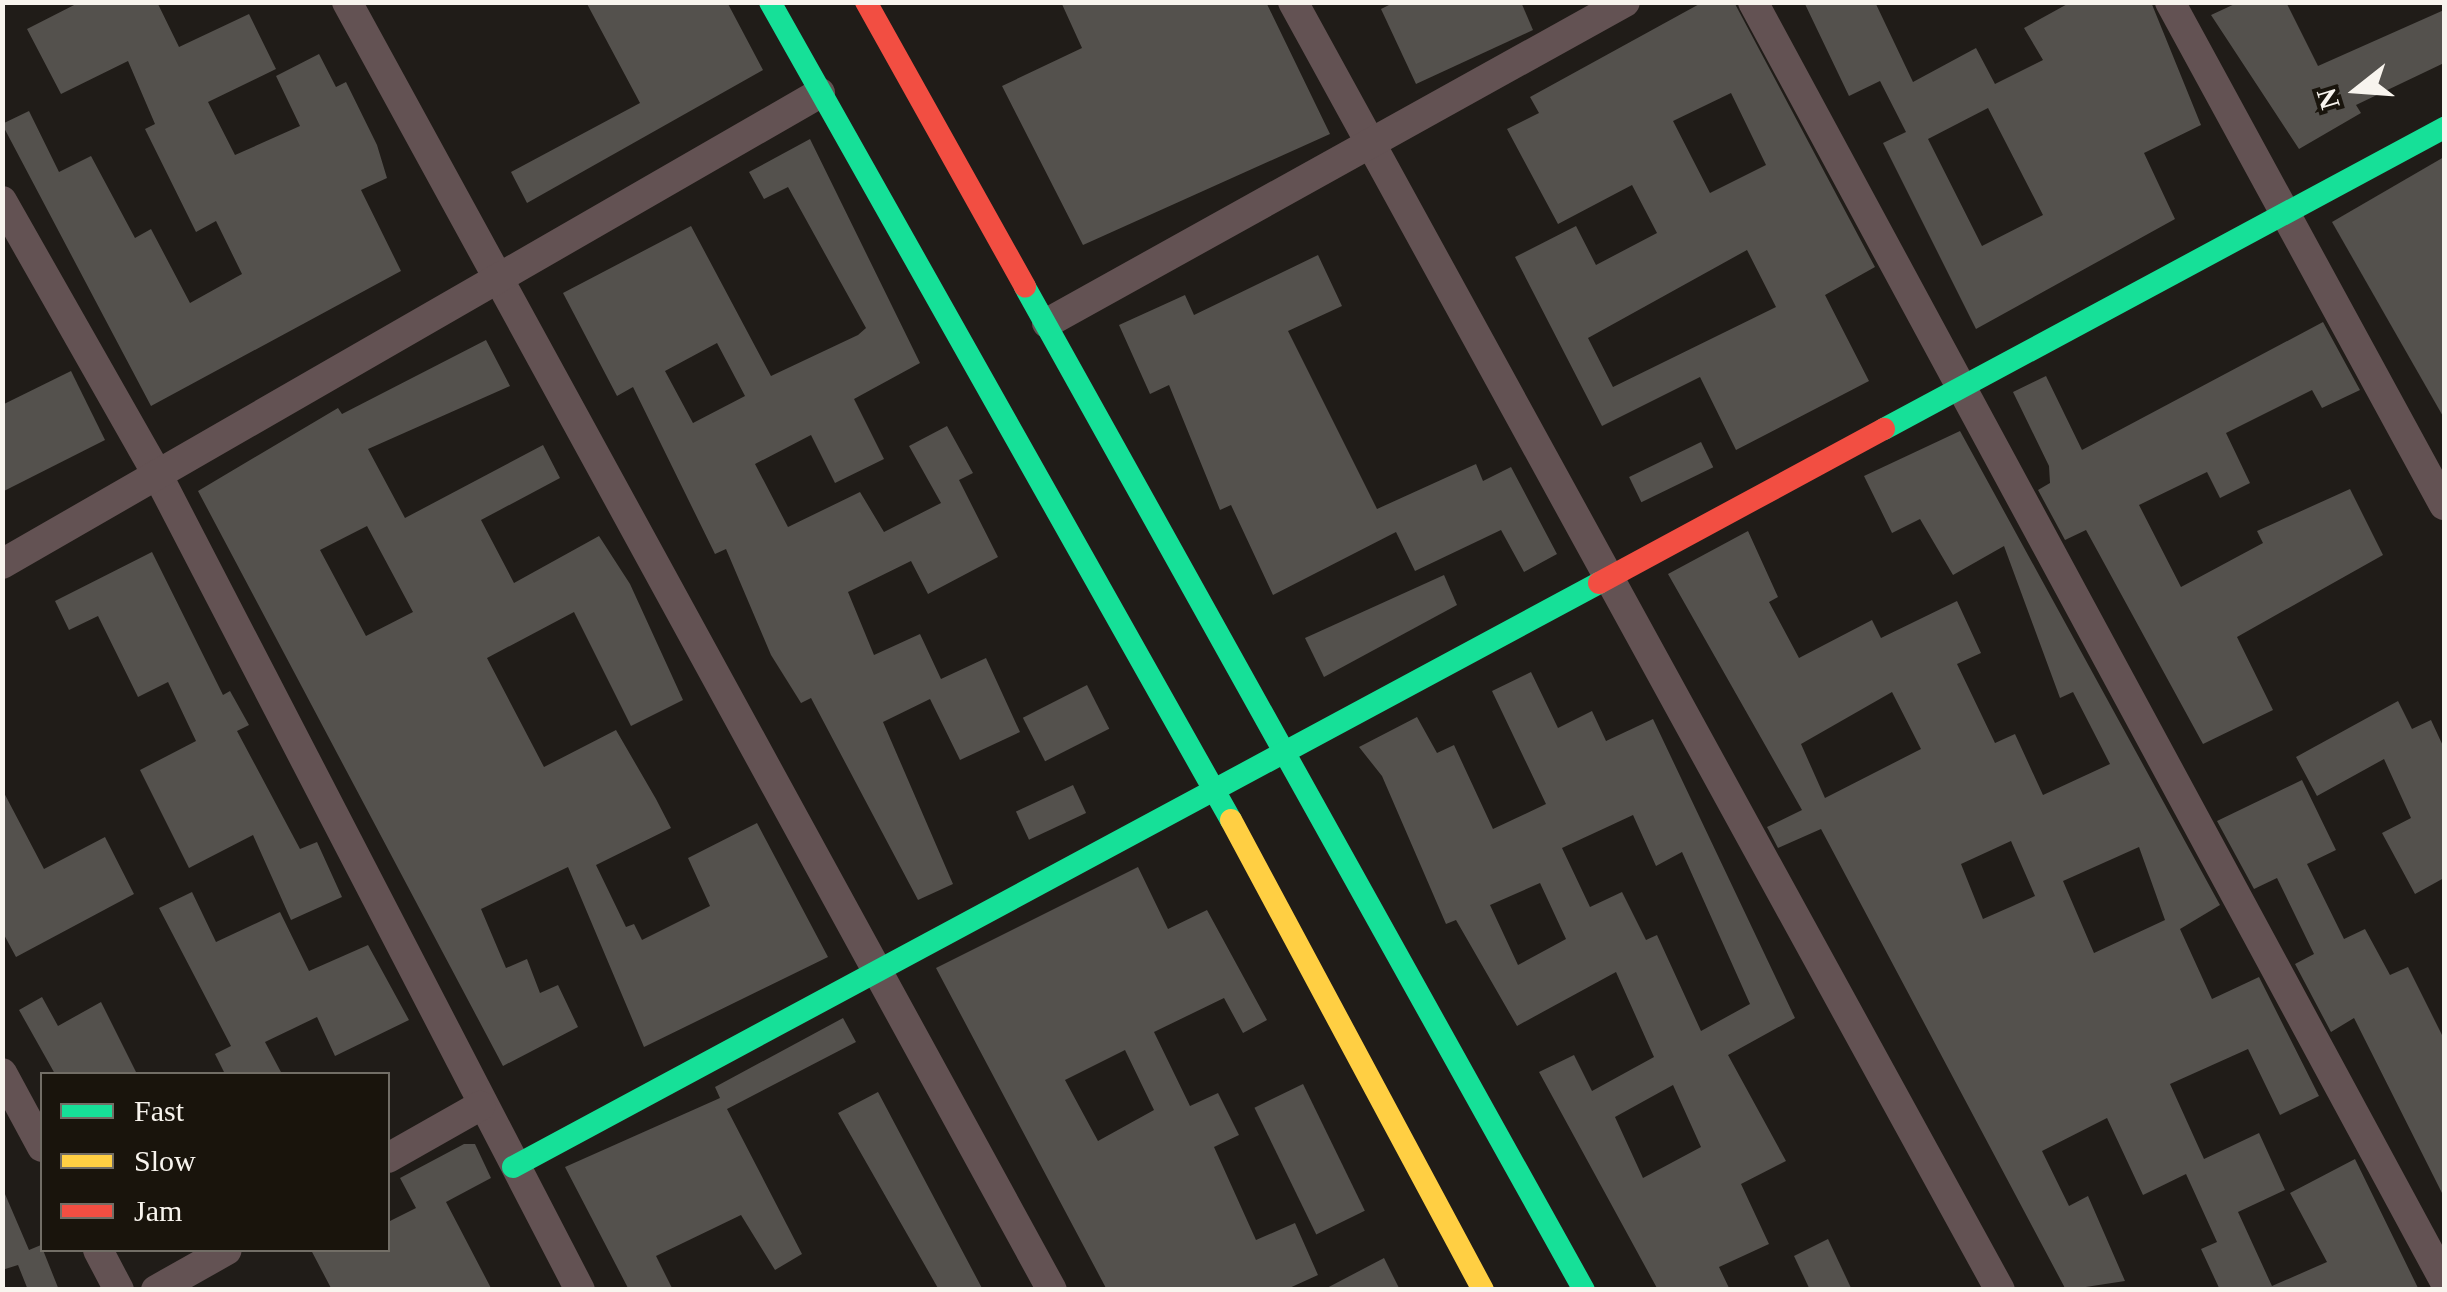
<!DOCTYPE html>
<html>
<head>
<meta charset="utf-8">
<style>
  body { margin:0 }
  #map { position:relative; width:2447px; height:1292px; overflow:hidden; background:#201c18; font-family:"Times New Roman",serif }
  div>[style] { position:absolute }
  .building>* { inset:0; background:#54514d; transform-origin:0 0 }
  .street>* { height:30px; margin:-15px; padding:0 15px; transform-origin:15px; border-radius:15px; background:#635253 }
  .fast>* { height:22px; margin:-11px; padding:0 11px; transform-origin:11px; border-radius:11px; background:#16e098 }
  .slow>* { height:22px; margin:-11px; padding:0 11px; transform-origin:11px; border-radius:11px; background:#ffcf43 }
  .jam>* { height:22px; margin:-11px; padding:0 11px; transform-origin:11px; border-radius:11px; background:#f24e42 }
  span { translate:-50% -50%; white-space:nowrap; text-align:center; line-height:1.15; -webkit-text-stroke:8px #19140c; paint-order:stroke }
  .frame { position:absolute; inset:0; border:5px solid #f8f4ee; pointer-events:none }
  .legend { position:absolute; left:40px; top:1072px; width:350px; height:180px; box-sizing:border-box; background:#19140c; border:2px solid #726e66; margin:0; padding:12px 18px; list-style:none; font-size:30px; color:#f8f4ee }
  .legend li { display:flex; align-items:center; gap:20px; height:50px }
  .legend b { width:50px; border:2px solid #726e66 }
  .north { position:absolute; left:2307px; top:40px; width:100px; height:100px; -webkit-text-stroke:8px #19140c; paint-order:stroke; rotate:253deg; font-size:28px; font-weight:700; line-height:40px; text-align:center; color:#f8f4ee }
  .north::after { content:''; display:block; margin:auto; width:35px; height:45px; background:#f8f4ee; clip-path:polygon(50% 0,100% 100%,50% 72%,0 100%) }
</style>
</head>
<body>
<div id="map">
  <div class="building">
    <div style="clip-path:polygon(80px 2px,157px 2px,179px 47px,249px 14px,276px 69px,208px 102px,235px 155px,300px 126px,276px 76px,319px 54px,336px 87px,346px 82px,377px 145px,387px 178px,361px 190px,401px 271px,151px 406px,2px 124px,29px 111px,59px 172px,91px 156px,135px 238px,151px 229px,190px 303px,242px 274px,216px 221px,196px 232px,145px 129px,155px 124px,128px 61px,61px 94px,27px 29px)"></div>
    <div style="clip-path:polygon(586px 2px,727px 2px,763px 70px,527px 203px,511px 172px,640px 103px)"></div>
    <div style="clip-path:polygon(1061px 2px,1266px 2px,1330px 134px,1083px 245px,1002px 86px,1082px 48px)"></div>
    <div style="clip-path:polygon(1395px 2px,1521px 2px,1533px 30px,1416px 84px,1381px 9px)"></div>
    <div style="clip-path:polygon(evenodd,1703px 2px,1734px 2px,1875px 267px,1825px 295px,1869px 381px,1736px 450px,1700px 377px,1602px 426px,1515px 257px,1576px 226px,1596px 265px,1657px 233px,1632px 185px,1558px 224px,1507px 129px,1539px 113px,1530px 97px,1703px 2px,1731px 93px,1766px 165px,1710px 193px,1673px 121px,1731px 93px,1703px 2px,1747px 250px,1776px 307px,1613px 387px,1588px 338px,1747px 250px)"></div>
    <div style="clip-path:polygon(evenodd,1804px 2px,1875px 2px,1913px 82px,1976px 48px,1995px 84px,2043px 60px,2024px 28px,2071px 2px,2151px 2px,2201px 125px,2144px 153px,2175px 219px,1976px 329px,1883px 143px,1906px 132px,1880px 81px,1849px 96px,1804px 2px,1988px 108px,2043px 215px,1982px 246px,1928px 139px,1988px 108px)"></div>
    <div style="clip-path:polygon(2239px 2px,2286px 2px,2318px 66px,2444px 10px,2444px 63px,2356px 105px,2361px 113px,2299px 149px,2211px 15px)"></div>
    <div style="clip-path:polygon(evenodd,810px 139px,920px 363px,854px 399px,884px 459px,835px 483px,811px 435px,755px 464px,788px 527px,860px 492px,884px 532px,941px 503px,909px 446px,947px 426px,973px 473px,959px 480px,998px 557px,928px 594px,911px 561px,848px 592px,874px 655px,920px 634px,941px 679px,986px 658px,1020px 732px,960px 760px,930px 699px,883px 722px,953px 884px,918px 900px,811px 698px,801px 703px,771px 655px,726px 549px,715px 554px,633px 387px,617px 396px,563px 293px,691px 226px,771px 376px,858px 335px,866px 328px,788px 187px,764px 199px,749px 172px,810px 139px,717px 343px,745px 396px,693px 423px,665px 371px,717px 343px)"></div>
    <div style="clip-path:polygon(2444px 157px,2444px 418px,2332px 222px)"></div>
    <div style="clip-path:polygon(1318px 255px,1342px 306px,1288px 331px,1377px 509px,1476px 464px,1483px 481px,1511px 467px,1557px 554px,1524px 572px,1501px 530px,1415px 571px,1396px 532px,1273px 595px,1231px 505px,1220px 510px,1169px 385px,1150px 394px,1119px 325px,1185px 295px,1194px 315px)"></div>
    <div style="clip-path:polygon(2323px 322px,2360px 390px,2322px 408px,2312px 390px,2226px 433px,2250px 483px,2220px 498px,2207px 472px,2139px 505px,2181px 587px,2263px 543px,2257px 531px,2350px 489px,2383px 555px,2237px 637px,2273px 710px,2203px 744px,2086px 530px,2065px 540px,2038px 490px,2050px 483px,2049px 466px,2013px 392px,2046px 376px,2082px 450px)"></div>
    <div style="clip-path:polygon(evenodd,486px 340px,510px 386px,368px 449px,405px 518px,543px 445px,560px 478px,481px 520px,514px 583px,599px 536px,630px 584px,683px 700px,631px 726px,574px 612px,487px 658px,544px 767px,616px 730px,656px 799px,671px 828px,596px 865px,626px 927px,634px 924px,642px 940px,710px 906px,688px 858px,757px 823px,828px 957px,644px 1047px,568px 867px,481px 909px,506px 968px,527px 959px,540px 993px,558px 985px,578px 1027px,503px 1066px,198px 491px,338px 408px,342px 414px,486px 340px,367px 526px,413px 612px,366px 636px,320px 550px,367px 526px)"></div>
    <div style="clip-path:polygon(71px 371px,105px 440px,2px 492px,2px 405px)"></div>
    <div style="clip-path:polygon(evenodd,1960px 431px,2220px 905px,2180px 929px,2212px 999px,2259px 977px,2319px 1096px,2280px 1115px,2248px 1049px,2170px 1084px,2204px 1159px,2259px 1133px,2285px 1190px,2238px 1212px,2272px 1286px,2327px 1262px,2290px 1193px,2355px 1159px,2419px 1290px,2220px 1290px,2201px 1249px,2217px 1242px,2186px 1174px,2143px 1195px,2107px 1118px,2042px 1151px,2069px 1206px,2088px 1196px,2125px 1281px,2066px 1290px,1821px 829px,1778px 848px,1767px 827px,1802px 810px,1668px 574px,1748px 531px,1778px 597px,1769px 602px,1799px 658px,1872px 620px,1881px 638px,1957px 601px,1981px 653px,1957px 664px,1995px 743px,2015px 734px,2043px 795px,2110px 764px,2073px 692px,2060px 698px,2004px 546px,1953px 575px,1920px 519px,1892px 533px,1864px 476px,1960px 431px,1892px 692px,1921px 749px,1825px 798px,1801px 744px,1892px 692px,1960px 431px,2011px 841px,2035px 896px,1983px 919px,1961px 864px,2011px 841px,1960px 431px,2139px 847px,2165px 920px,2094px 953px,2063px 881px,2139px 847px)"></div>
    <div style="left:1701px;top:442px;width:28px;height:80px;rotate:64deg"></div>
    <div style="clip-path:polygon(152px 552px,223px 695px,230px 691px,249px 725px,237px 731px,300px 849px,317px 842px,342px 897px,291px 920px,253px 835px,189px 868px,140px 770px,196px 741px,168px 682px,138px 697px,98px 616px,69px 630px,55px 601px)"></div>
    <div style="clip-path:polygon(1444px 575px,1457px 605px,1324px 677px,1305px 638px)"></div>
    <div style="clip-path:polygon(evenodd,1531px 672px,1558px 728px,1592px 711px,1606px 741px,1653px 719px,1795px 1018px,1728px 1055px,1786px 1161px,1741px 1184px,1769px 1244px,1719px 1267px,1730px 1290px,1658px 1290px,1539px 1072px,1574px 1055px,1592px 1091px,1654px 1057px,1616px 972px,1517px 1026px,1456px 920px,1446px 924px,1382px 776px,1359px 747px,1417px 717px,1437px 753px,1454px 745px,1493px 829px,1546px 804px,1492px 691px,1531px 672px,1633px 815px,1656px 866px,1682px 852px,1750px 1004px,1701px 1031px,1657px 935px,1646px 940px,1622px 892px,1590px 907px,1562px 848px,1633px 815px,1531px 672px,1540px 883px,1566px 939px,1518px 965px,1490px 905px,1540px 883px,1531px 672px,1673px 1085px,1701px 1147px,1643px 1178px,1615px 1117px,1673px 1085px)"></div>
    <div style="left:1087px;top:685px;width:49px;height:72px;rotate:63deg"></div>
    <div style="clip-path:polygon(2398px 701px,2412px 729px,2431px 720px,2444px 748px,2444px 878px,2415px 894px,2382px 833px,2411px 818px,2384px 759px,2317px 796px,2296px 757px)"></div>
    <div style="clip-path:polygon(2302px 780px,2336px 850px,2307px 864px,2344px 939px,2365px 929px,2390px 975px,2408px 967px,2444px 1039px,2444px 1197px,2354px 1018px,2331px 1032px,2295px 964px,2314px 954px,2277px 878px,2254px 889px,2217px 821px)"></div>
    <div style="left:1073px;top:785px;width:31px;height:63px;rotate:65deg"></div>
    <div style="clip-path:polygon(2px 789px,44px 869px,105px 837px,134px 894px,16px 957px,2px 931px)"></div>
    <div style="clip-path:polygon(evenodd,1138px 867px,1168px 929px,1207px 910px,1267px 1020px,1243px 1033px,1224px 998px,1154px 1032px,1190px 1106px,1218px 1093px,1239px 1135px,1214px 1147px,1256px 1240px,1295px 1223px,1318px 1275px,1285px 1290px,1107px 1290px,936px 968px,1138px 867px,1125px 1050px,1154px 1110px,1098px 1141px,1065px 1080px,1125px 1050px)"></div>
    <div style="clip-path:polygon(192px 892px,216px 942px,280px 912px,309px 971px,368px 945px,409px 1020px,335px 1056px,317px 1017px,265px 1042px,282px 1074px,225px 1074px,215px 1054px,231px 1046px,159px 908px)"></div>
    <div style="clip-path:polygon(42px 997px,58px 1026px,101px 1002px,137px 1074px,55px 1074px,19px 1010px)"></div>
    <div style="clip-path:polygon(843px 1018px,856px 1042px,727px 1109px,802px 1254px,775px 1270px,741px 1215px,656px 1256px,673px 1290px,629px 1290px,565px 1167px,720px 1098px,715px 1087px)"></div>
    <div style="left:1303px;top:1084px;width:141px;height:54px;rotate:64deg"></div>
    <div style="clip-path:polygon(878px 1092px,931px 1192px,983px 1290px,939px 1290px,838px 1113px)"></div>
    <div style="clip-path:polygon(464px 1144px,475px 1144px,491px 1178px,446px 1202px,492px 1290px,332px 1290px,311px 1250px,388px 1250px,388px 1222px,416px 1208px,400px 1178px)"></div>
    <div style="clip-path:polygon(2px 1187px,29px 1250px,41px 1245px,59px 1290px,28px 1290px,18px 1265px,2px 1270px)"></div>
    <div style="clip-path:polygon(1828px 1239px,1852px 1290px,1810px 1290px,1794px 1256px)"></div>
    <div style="clip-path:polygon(1384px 1258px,1400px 1290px,1323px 1290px)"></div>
  </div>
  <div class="street">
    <div style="left:347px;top:2px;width:1468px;rotate:61.31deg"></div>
    <div style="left:1293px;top:2px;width:1469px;rotate:61.24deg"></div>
    <div style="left:1753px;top:2px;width:1453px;rotate:61.6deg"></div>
    <div style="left:2170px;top:2px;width:573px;rotate:61.42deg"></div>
    <div style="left:2px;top:201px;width:314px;rotate:60.4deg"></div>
    <div style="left:157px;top:474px;width:919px;rotate:62.6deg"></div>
    <div style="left:1047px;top:323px;width:661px;rotate:-29.05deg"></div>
    <div style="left:2px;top:564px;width:944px;rotate:-29.93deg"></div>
    <div style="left:2px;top:1073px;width:84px;rotate:61.6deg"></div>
    <div style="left:388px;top:1158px;width:106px;rotate:-29.5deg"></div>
    <div style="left:98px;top:1250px;width:45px;rotate:62.3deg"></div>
    <div style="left:156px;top:1290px;width:81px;rotate:-29.4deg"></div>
  </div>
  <div class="fast">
    <div style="left:770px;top:2px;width:939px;rotate:60.6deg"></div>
    <div style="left:1025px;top:287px;width:1148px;rotate:60.87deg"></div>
    <div style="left:1884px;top:429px;width:636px;rotate:-28.26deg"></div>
    <div style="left:513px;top:1167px;width:1233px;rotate:-28.27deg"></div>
  </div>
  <div class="slow">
    <div style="left:1231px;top:820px;width:533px;rotate:61.8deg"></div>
  </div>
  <div class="jam">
    <div style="left:866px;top:2px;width:326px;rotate:60.8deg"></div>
    <div style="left:1599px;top:583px;width:324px;rotate:-28.4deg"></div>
  </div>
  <div class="frame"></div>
  <ul class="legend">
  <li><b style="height:12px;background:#16e098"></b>Fast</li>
  <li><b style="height:12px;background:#ffcf43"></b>Slow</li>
  <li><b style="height:12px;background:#f24e42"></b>Jam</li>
  </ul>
  <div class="north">N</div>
</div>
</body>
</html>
